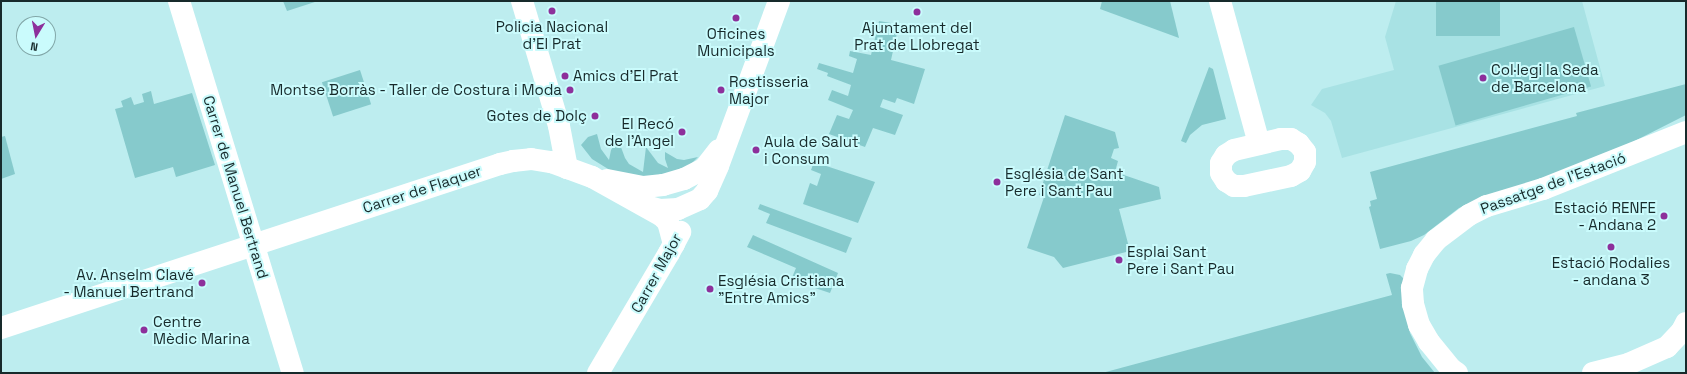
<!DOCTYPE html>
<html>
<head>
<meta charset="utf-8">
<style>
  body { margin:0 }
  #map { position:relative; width:1687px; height:374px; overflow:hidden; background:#bdedef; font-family:"Space Grotesk",sans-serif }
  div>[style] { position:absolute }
  .built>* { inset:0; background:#a8e2e4 }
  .green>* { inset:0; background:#86cacc; transform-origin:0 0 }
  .minor>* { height:22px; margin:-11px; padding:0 11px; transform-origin:11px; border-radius:11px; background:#fff }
  .dots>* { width:11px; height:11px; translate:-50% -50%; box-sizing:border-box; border:2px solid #cafbfc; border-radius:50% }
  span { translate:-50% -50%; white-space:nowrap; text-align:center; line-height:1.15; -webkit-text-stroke:4px #cafbfc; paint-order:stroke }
  .poi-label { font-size:15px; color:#172a2b }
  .left { translate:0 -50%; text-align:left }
  .right { translate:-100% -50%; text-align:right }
  .street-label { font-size:15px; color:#172a2b }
  .frame { position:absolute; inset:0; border:2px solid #172a2b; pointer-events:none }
  .north { position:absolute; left:16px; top:16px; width:40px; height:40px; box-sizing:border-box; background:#cafbfc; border:1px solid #82a7a8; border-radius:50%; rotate:190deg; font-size:11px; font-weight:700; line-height:16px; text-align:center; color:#172a2b }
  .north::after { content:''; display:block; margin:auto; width:14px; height:18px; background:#8d309b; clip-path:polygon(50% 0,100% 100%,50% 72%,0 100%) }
</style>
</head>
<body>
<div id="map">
  <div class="built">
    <div style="clip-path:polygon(1396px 1px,1582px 1px,1605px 86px,1342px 158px,1331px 121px,1325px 113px,1311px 105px,1322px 89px,1394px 70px,1385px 37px)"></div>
  </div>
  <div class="green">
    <div style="clip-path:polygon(283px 1px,318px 1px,287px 11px)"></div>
    <div style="clip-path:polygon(1102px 1px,1170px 1px,1179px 38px,1100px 9px)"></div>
    <div style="left:1436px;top:1px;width:64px;height:35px"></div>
    <div style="clip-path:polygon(879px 21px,891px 23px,889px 32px,897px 33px,891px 60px,925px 69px,914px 104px,897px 98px,895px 103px,883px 99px,880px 107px,903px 115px,895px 135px,873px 128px,865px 147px,829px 134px,837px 115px,849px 119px,853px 110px,828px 100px,832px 90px,848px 96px,851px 85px,827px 76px,828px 73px,817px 69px,819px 63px,853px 73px,857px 59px,849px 56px,850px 51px,871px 55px)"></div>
    <div style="left:1574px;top:27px;width:62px;height:141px;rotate:74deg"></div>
    <div style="clip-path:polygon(1209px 67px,1213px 69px,1226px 119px,1202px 125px,1190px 135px,1186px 143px,1181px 141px)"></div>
    <div style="left:360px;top:70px;width:36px;height:40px;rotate:72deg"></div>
    <div style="clip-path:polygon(1686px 84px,1686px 115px,1599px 159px,1459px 208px,1424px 235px,1411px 241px,1380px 249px,1369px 207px,1371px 206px,1370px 201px,1377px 199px,1370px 172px,1577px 116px,1576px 113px)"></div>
    <div style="clip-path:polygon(151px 91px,154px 104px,192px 93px,215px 165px,176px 177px,173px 167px,135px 178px,115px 109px,123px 107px,121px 101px,131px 97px,134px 105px,144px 102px,142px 94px)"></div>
    <div style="clip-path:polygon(1065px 115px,1115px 132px,1119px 148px,1114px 149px,1111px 158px,1118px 161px,1115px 172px,1159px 187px,1161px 199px,1119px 209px,1130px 251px,1063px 268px,1054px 257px,1027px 248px,1044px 197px,1039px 195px)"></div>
    <div style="clip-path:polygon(597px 134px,601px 149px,609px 160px,611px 150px,618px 139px,625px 158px,629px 164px,643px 172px,646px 147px,658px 163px,668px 168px,665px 159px,665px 152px,677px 159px,684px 160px,698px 157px,688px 167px,659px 179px,613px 172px,592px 159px,581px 145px,588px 137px)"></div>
    <div style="clip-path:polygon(5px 136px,15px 174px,1px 179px,1px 137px)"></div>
    <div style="clip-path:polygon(814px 162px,875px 182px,858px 223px,803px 204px,810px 183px,817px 186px,821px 174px,811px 170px)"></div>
    <div style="clip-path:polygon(760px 204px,852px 238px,846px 253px,766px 223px,770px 214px,758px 209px)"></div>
    <div style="clip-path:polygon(753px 235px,838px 273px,830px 293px,791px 280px,796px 268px,747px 247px)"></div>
    <div style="clip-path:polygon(1390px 273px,1400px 275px,1405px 280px,1408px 325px,1410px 333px,1422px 357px,1435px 373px,1102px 373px,1392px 295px,1386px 274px)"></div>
  </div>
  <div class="minor">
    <div style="left:179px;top:1px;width:389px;rotate:73deg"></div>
    <div style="left:522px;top:1px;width:130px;rotate:73.5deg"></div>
    <div style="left:559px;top:126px;width:43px;rotate:79.2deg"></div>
    <div style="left:1220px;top:1px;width:148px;rotate:74.7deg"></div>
    <div style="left:1281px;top:139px;width:10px"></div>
    <div style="left:1291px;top:139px;width:9px;rotate:32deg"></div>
    <div style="left:1299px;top:144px;width:10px;rotate:53deg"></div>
    <div style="left:1305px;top:152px;width:10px;rotate:90deg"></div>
    <div style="left:1305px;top:162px;width:10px;rotate:119deg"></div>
    <div style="left:1300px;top:171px;width:10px;rotate:151deg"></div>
    <div style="left:1291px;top:176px;width:48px;rotate:168deg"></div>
    <div style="left:1244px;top:186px;width:10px;rotate:180deg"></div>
    <div style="left:1234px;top:186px;width:9px;rotate:-148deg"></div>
    <div style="left:1226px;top:181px;width:9px;rotate:-122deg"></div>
    <div style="left:1221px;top:173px;width:10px;rotate:-90deg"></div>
    <div style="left:1221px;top:163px;width:9px;rotate:-58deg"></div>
    <div style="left:1226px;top:155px;width:9px;rotate:-32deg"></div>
    <div style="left:1234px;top:150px;width:48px;rotate:-13.2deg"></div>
    <div style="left:607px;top:180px;width:38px;rotate:11deg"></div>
    <div style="left:644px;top:187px;width:19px;rotate:-6deg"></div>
    <div style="left:663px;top:185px;width:22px;rotate:-16deg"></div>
    <div style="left:684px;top:179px;width:22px;rotate:-27deg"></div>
    <div style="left:704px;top:169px;width:24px;rotate:-52deg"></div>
    <div style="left:649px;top:207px;width:11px;rotate:15deg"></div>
    <div style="left:660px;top:210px;width:18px;rotate:-3deg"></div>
    <div style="left:678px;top:209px;width:24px;rotate:-24deg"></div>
    <div style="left:700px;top:199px;width:11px;rotate:-49deg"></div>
    <div style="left:707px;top:191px;width:27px;rotate:-66deg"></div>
    <div style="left:718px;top:166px;width:176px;rotate:-69.7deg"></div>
    <div style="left:1px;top:328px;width:525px;rotate:-18.19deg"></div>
    <div style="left:500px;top:164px;width:13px;rotate:-13deg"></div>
    <div style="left:513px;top:161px;width:18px;rotate:-6deg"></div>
    <div style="left:531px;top:159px;width:20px;rotate:9deg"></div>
    <div style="left:551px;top:162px;width:44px;rotate:20.1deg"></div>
    <div style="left:592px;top:177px;width:80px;rotate:29.1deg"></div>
    <div style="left:662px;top:216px;width:8px;rotate:45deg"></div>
    <div style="left:668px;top:222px;width:23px;rotate:75deg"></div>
    <div style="left:598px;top:373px;width:139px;rotate:-59.4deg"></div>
    <div style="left:669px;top:253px;width:24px;rotate:-62deg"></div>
    <div style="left:1457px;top:373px;width:7px;rotate:-146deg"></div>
    <div style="left:1451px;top:369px;width:35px;rotate:-129deg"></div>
    <div style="left:1429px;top:342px;width:20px;rotate:-120deg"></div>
    <div style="left:1419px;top:325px;width:22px;rotate:-106deg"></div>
    <div style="left:1413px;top:304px;width:16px;rotate:-94deg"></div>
    <div style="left:1412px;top:288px;width:20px;rotate:-75deg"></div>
    <div style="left:1417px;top:269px;width:16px;rotate:-63deg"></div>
    <div style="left:1424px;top:255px;width:19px;rotate:-51deg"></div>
    <div style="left:1436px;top:240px;width:41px;rotate:-37.1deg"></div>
    <div style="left:1469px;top:215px;width:20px;rotate:-27deg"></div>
    <div style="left:1487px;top:206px;width:59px;rotate:-16.9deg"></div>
    <div style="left:1543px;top:189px;width:154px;rotate:-21.7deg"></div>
    <div style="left:1593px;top:373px;width:36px;rotate:-14deg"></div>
    <div style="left:1628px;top:364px;width:43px;rotate:-23.6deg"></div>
    <div style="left:1667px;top:347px;width:22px;rotate:-47deg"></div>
    <div style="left:1682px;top:331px;width:9px;rotate:-63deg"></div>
  </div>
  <div class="dots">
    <div style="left:552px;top:11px;background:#8d309b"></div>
    <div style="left:917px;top:12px;background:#8d309b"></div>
    <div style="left:736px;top:18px;background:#8d309b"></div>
    <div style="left:565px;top:76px;background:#8d309b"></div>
    <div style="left:1483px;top:78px;background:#8d309b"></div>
    <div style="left:570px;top:90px;background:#8d309b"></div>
    <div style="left:721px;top:90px;background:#8d309b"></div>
    <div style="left:595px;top:116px;background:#8d309b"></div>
    <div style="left:682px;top:132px;background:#8d309b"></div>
    <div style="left:756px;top:150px;background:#8d309b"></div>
    <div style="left:997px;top:182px;background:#8d309b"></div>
    <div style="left:1664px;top:216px;background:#8d309b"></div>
    <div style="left:1611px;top:247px;background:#8d309b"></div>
    <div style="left:1119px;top:260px;background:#8d309b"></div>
    <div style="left:202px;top:283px;background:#8d309b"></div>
    <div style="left:710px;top:289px;background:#8d309b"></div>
    <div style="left:144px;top:330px;background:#8d309b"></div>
  </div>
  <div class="poi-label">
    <span style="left:552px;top:35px">Policia Nacional<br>d'El Prat</span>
    <span style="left:917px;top:36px">Ajuntament del<br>Prat de Llobregat</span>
    <span style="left:736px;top:42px">Oficines<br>Municipals</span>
    <span class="left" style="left:1491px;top:78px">Col·legi la Seda<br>de Barcelona</span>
    <span class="left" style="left:573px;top:76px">Amics d'El Prat</span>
    <span class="left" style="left:729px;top:90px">Rostisseria<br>Major</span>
    <span class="right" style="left:562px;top:90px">Montse Borràs - Taller de Costura i Moda</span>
    <span class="right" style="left:587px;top:116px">Gotes de Dolç</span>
    <span class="right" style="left:674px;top:132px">El Recó<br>de l'Angel</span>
    <span class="left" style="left:764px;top:150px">Aula de Salut<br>i Consum</span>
    <span class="left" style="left:1005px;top:182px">Església de Sant<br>Pere i Sant Pau</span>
    <span class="right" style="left:1656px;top:216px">Estació RENFE<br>- Andana 2</span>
    <span class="left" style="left:1127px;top:260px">Esplai Sant<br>Pere i Sant Pau</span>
    <span style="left:1611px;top:271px">Estació Rodalies<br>- andana 3</span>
    <span class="right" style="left:194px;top:283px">Av. Anselm Clavé<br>- Manuel Bertrand</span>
    <span class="left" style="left:718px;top:289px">Església Cristiana<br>"Entre Amics"</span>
    <span class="left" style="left:153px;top:330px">Centre<br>Mèdic Marina</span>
  </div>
  <div class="street-label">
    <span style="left:1553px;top:183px;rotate:-20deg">Passatge de l'Estació</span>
    <span style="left:236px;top:187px;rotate:73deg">Carrer de Manuel Bertrand</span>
    <span style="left:422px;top:189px;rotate:-18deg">Carrer de Flaquer</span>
    <span style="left:656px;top:273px;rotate:-61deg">Carrer Major</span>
  </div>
  <div class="frame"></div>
  <div class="north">N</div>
</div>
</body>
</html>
